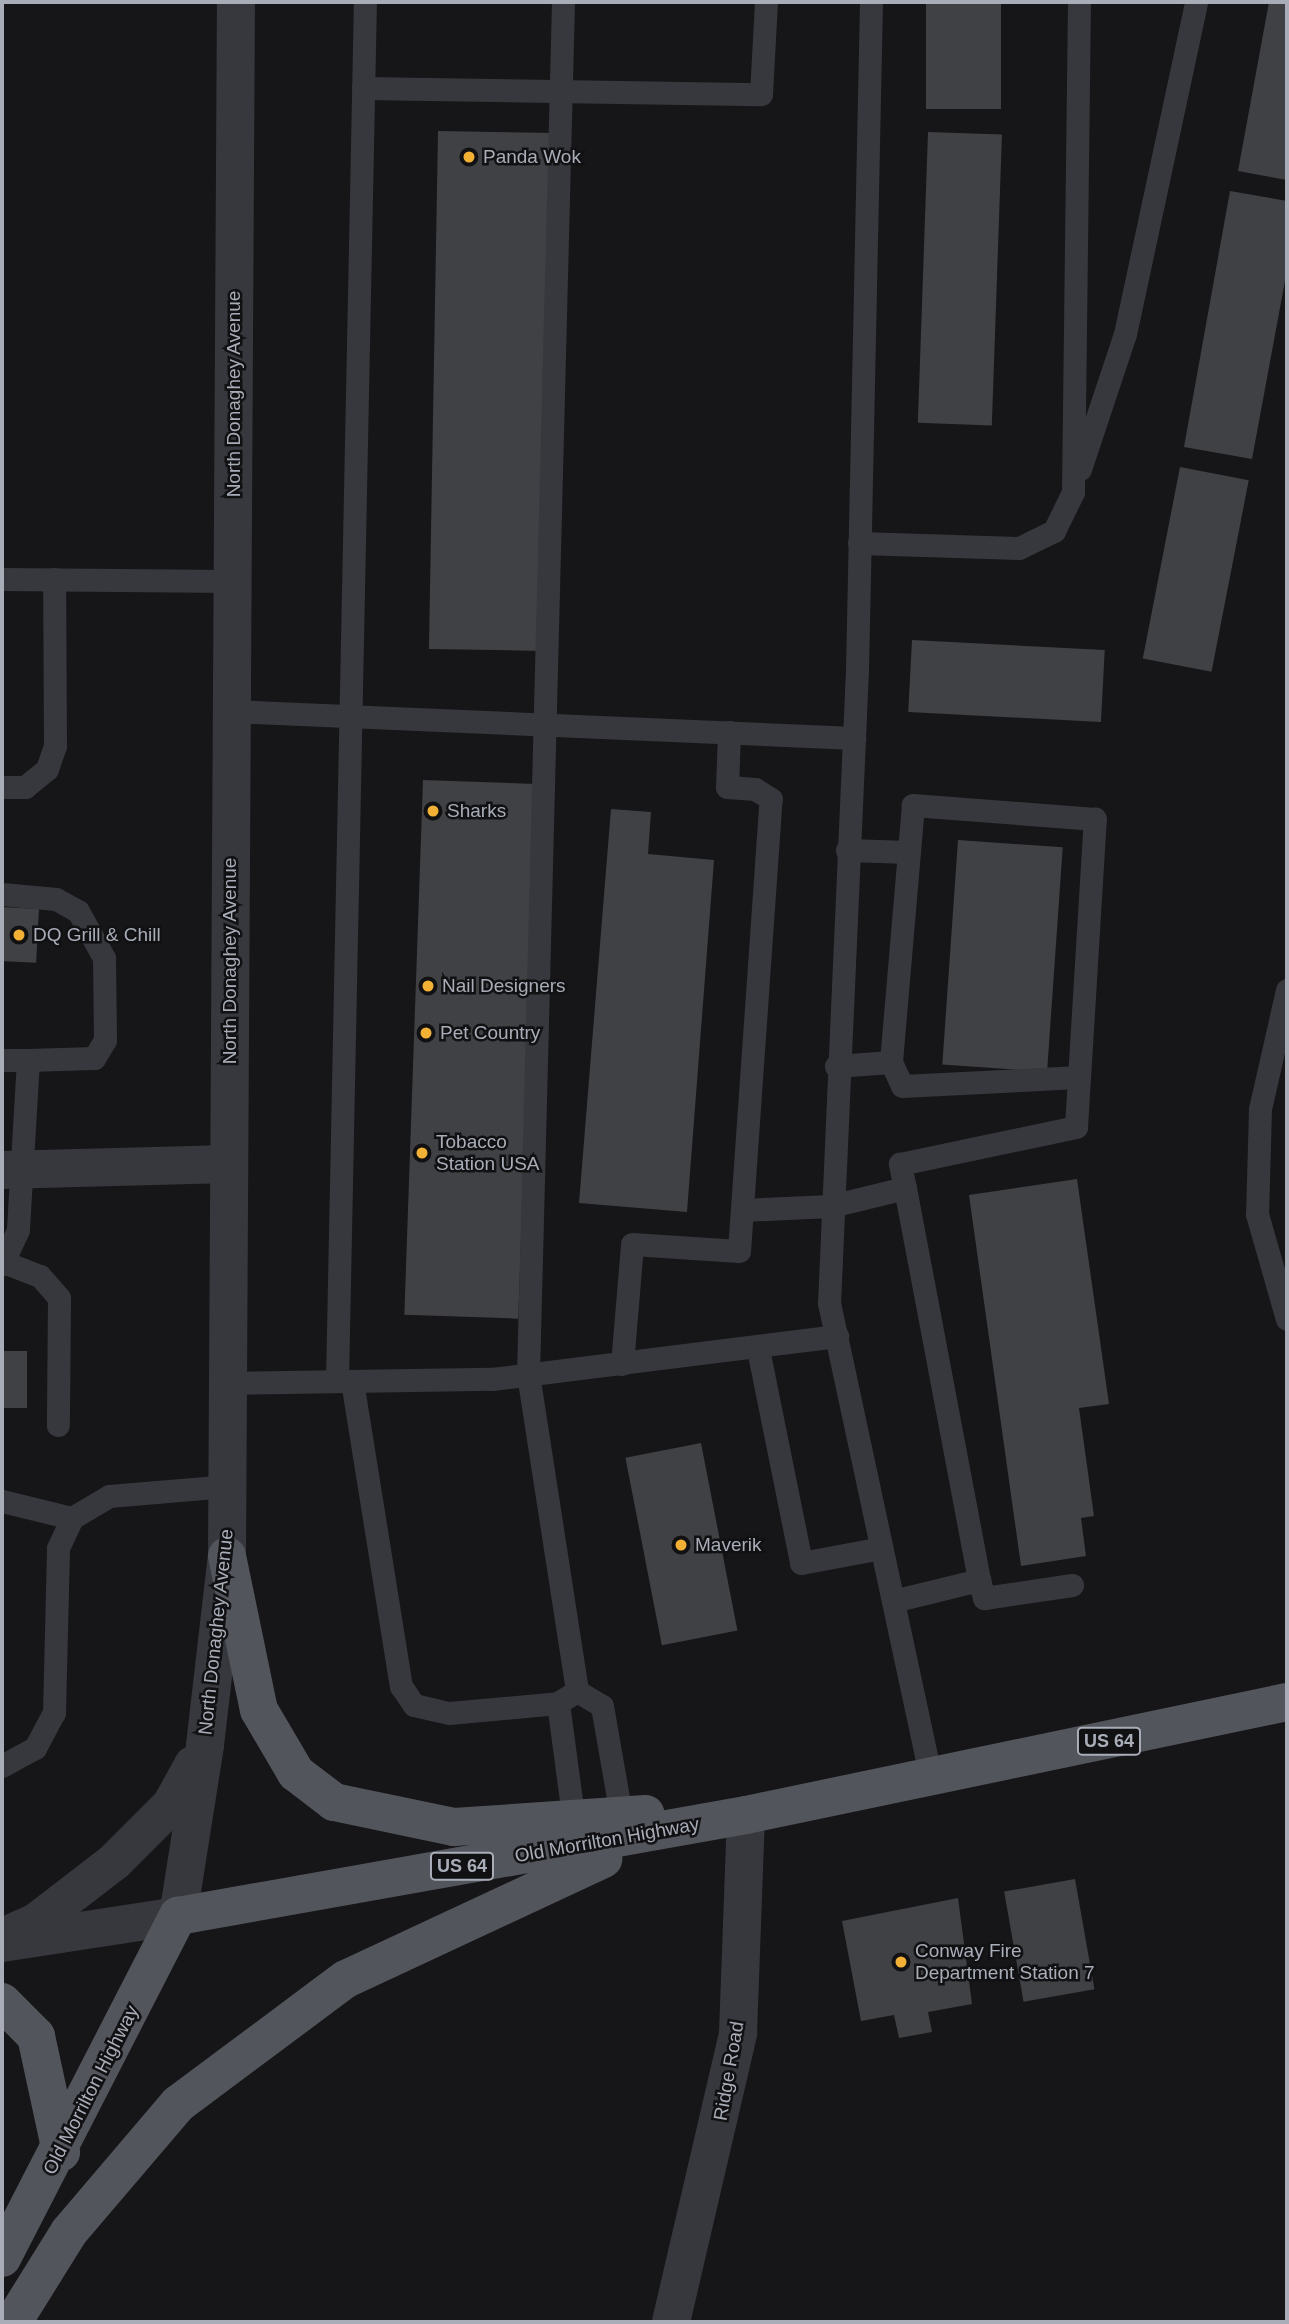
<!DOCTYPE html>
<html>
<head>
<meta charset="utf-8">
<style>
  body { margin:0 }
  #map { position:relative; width:1289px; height:2324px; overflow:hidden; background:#161618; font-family:Helvetica,sans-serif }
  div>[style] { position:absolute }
  .building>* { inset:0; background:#404145; transform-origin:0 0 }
  .service>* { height:23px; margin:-11.5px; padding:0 11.5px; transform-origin:11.5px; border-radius:11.5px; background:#37383d }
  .minor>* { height:38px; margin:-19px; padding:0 19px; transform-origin:19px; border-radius:19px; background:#37383d }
  .tertiary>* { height:38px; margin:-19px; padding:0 19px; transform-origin:19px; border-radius:19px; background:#37383d }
  .primary>* { height:38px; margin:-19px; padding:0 19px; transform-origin:19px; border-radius:19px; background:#53555c }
  .dots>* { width:19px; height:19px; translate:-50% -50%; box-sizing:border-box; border:4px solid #111113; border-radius:50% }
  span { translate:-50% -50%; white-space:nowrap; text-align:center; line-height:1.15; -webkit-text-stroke:5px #111113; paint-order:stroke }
  .shield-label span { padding:2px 5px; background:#111113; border:2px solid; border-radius:5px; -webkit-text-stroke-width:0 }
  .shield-label { font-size:18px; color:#a8adb8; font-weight:700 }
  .poi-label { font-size:19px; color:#a8adb8 }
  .left { translate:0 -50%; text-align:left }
  .street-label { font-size:19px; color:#a8adb8 }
  .frame { position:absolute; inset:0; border:4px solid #a8adb8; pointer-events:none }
</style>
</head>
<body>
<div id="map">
  <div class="building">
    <div style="left:926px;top:2px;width:75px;height:107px"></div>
    <div style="clip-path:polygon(1269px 2px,1287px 2px,1287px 180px,1238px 171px)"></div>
    <div style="left:438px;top:131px;width:115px;height:518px;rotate:1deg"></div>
    <div style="left:928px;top:132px;width:74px;height:291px;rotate:2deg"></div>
    <div style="clip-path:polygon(1230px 191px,1287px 201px,1287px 270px,1252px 459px,1184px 447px)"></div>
    <div style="left:1180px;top:467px;width:70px;height:195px;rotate:11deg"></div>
    <div style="left:912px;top:640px;width:193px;height:72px;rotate:3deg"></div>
    <div style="left:423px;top:780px;width:114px;height:535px;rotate:2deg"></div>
    <div style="clip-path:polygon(611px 809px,651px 812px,648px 854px,714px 860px,687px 1212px,579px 1203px)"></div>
    <div style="left:958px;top:840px;width:105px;height:225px;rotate:4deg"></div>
    <div style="left:2px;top:907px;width:37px;height:54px;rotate:3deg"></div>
    <div style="clip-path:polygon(1077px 1179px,1109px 1404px,1079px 1408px,1094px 1516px,1081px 1518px,1086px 1556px,1021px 1566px,969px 1195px)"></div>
    <div style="left:2px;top:1351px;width:25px;height:57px"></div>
    <div style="left:701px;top:1443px;width:191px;height:77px;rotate:79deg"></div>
    <div style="left:1075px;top:1879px;width:112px;height:72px;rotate:80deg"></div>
    <div style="clip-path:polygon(958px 1898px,972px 2004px,928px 2012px,932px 2032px,899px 2038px,894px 2015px,861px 2021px,842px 1921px)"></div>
  </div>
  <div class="service">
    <div style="left:563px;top:2px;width:1372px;rotate:91.46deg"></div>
    <div style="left:528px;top:1374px;width:321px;rotate:81.2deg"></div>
    <div style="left:871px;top:2px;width:668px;rotate:91.2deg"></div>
    <div style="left:857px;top:670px;width:634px;rotate:92.53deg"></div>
    <div style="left:829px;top:1303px;width:487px;rotate:77.9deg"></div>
    <div style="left:363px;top:88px;width:398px;rotate:0.9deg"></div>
    <div style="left:761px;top:94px;width:92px;rotate:-86.9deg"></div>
    <div style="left:1080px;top:469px;width:142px;rotate:-71.6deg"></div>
    <div style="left:1125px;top:334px;width:340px;rotate:-77.9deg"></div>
    <div style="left:859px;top:543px;width:160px;rotate:1.8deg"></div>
    <div style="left:1019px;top:548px;width:39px;rotate:-26deg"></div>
    <div style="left:1054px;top:531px;width:43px;rotate:-64deg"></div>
    <div style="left:1073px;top:492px;width:490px;rotate:-89.3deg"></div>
    <div style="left:2px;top:579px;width:230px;rotate:0.5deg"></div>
    <div style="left:231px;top:711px;width:624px;rotate:2.48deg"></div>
    <div style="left:2px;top:787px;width:23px"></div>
    <div style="left:25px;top:787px;width:28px;rotate:-39deg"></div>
    <div style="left:47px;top:769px;width:24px;rotate:-71deg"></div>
    <div style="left:55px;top:746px;width:167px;rotate:-90.3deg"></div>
    <div style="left:847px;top:850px;width:62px;rotate:1.8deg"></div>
    <div style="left:2px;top:894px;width:54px;rotate:5.3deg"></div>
    <div style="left:56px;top:899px;width:25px;rotate:29deg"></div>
    <div style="left:78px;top:911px;width:54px;rotate:61deg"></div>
    <div style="left:104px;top:958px;width:82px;rotate:89.3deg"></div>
    <div style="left:105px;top:1040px;width:21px;rotate:121deg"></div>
    <div style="left:94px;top:1058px;width:66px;rotate:178.3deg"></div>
    <div style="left:1287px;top:990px;width:122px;rotate:102.8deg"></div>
    <div style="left:1260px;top:1109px;width:105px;rotate:91.6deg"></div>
    <div style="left:1257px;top:1214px;width:109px;rotate:74.1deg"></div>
    <div style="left:2px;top:1060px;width:26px"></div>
    <div style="left:28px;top:1060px;width:170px;rotate:93.4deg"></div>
    <div style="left:18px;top:1230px;width:38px;rotate:115deg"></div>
    <div style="left:836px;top:1066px;width:55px;rotate:-4.2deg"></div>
    <div style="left:905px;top:1188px;width:25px;rotate:-102deg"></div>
    <div style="left:900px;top:1164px;width:180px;rotate:-11.9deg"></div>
    <div style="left:1076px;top:1127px;width:309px;rotate:-86.5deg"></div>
    <div style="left:1095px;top:819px;width:183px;rotate:-175.6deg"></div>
    <div style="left:913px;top:805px;width:258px;rotate:94.9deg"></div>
    <div style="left:891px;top:1062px;width:26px;rotate:65deg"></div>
    <div style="left:902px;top:1086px;width:177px;rotate:-2.9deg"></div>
    <div style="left:742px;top:1210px;width:89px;rotate:-2.6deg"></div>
    <div style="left:831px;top:1206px;width:76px;rotate:-13.7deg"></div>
    <div style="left:905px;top:1188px;width:399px;rotate:79.3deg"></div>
    <div style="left:6px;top:1263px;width:36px;rotate:21deg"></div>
    <div style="left:40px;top:1276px;width:29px;rotate:49deg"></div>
    <div style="left:59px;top:1298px;width:127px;rotate:90.5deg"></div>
    <div style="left:758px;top:1349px;width:218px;rotate:78.6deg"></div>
    <div style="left:801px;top:1563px;width:82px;rotate:-10.5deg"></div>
    <div style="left:622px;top:1364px;width:120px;rotate:-85.2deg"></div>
    <div style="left:632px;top:1244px;width:107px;rotate:3.7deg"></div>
    <div style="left:739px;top:1251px;width:453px;rotate:-86deg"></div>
    <div style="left:771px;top:799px;width:19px;rotate:-148deg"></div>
    <div style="left:755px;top:789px;width:28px;rotate:-176deg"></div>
    <div style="left:727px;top:787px;width:55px;rotate:-87.9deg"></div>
    <div style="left:337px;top:1381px;width:1379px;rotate:-88.84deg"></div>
    <div style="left:352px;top:1381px;width:309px;rotate:80.9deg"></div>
    <div style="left:401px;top:1686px;width:23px;rotate:56deg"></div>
    <div style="left:414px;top:1705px;width:36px;rotate:13deg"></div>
    <div style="left:449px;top:1713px;width:109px;rotate:-5.2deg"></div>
    <div style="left:228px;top:1383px;width:264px;rotate:-0.9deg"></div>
    <div style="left:492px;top:1379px;width:348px;rotate:-7.1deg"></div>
    <div style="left:2px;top:1501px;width:72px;rotate:13.7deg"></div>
    <div style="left:893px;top:1601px;width:89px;rotate:-13.7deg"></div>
    <div style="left:979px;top:1580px;width:19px;rotate:74deg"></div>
    <div style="left:984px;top:1598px;width:89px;rotate:-8.4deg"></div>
    <div style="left:577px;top:1691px;width:29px;rotate:31deg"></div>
    <div style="left:602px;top:1706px;width:111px;rotate:80.1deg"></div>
    <div style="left:569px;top:1696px;width:13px;rotate:148deg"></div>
    <div style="left:558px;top:1703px;width:114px;rotate:82.4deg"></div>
    <div style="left:2px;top:1766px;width:38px;rotate:-29deg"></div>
    <div style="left:35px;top:1748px;width:40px;rotate:-62deg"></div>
    <div style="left:54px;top:1713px;width:165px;rotate:-88.6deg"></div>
    <div style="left:58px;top:1548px;width:33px;rotate:-65deg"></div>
    <div style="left:72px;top:1518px;width:43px;rotate:-30.7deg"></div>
    <div style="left:109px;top:1496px;width:118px;rotate:-4.8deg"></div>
  </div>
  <div class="minor">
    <div style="left:2px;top:1170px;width:227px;rotate:-1.5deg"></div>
    <div style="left:671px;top:2322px;width:297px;rotate:-76.9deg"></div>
    <div style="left:738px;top:2033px;width:218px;rotate:-87.9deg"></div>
  </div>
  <div class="tertiary">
    <div style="left:9px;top:1934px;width:30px;rotate:-24deg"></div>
    <div style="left:36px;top:1922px;width:98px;rotate:-37.6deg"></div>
    <div style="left:114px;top:1862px;width:81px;rotate:-45deg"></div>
    <div style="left:171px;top:1805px;width:46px;rotate:-61.2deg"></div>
    <div style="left:2px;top:1943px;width:178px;rotate:-8.7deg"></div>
    <div style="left:178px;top:1916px;width:173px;rotate:-81deg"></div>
    <div style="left:205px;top:1745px;width:190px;rotate:-83.4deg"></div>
    <div style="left:227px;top:1556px;width:1554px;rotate:-89.67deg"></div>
  </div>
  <div class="primary">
    <div style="left:227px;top:1556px;width:157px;rotate:78.3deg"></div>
    <div style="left:259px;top:1710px;width:73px;rotate:59.6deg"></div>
    <div style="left:296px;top:1773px;width:48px;rotate:37.3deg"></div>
    <div style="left:334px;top:1802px;width:123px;rotate:11.8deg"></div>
    <div style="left:454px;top:1827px;width:192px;rotate:-3.9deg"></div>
    <div style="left:2px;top:2002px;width:48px;rotate:45deg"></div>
    <div style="left:36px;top:2036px;width:119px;rotate:77.8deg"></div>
    <div style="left:2px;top:2258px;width:385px;rotate:-62.8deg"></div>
    <div style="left:178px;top:1916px;width:577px;rotate:-10.08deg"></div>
    <div style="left:746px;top:1815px;width:553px;rotate:-11.8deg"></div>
    <div style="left:13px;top:2322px;width:106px;rotate:-58.1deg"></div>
    <div style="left:69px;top:2232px;width:168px;rotate:-49.6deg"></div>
    <div style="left:178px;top:2104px;width:209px;rotate:-36.7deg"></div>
    <div style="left:346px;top:1979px;width:284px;rotate:-25deg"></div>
  </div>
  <div class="dots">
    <div style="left:469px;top:157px;background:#f2b134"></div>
    <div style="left:433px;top:811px;background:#f2b134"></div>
    <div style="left:19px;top:935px;background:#f2b134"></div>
    <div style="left:428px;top:986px;background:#f2b134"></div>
    <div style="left:426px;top:1033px;background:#f2b134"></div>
    <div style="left:422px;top:1153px;background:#f2b134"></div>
    <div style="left:681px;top:1545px;background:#f2b134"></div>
    <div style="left:901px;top:1962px;background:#f2b134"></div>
  </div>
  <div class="shield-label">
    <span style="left:1109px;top:1741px">US 64</span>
    <span style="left:462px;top:1866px">US 64</span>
  </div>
  <div class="poi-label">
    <span class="left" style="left:483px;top:157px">Panda Wok</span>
    <span class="left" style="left:447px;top:811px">Sharks</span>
    <span class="left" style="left:33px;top:935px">DQ Grill &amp; Chill</span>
    <span class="left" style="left:442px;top:986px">Nail Designers</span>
    <span class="left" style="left:440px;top:1033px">Pet Country</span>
    <span class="left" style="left:436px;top:1153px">Tobacco<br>Station USA</span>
    <span class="left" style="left:695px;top:1545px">Maverik</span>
    <span class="left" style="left:915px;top:1962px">Conway Fire<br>Department Station 7</span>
  </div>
  <div class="street-label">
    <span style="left:234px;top:394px;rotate:-90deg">North Donaghey Avenue</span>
    <span style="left:230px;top:961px;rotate:-90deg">North Donaghey Avenue</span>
    <span style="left:216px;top:1632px;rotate:-84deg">North Donaghey Avenue</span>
    <span style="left:607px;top:1840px;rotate:-10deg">Old Morrilton Highway</span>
    <span style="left:729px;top:2071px;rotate:-80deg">Ridge Road</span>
    <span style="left:91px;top:2090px;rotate:-63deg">Old Morrilton Highway</span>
  </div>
  <div class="frame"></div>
</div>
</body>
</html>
